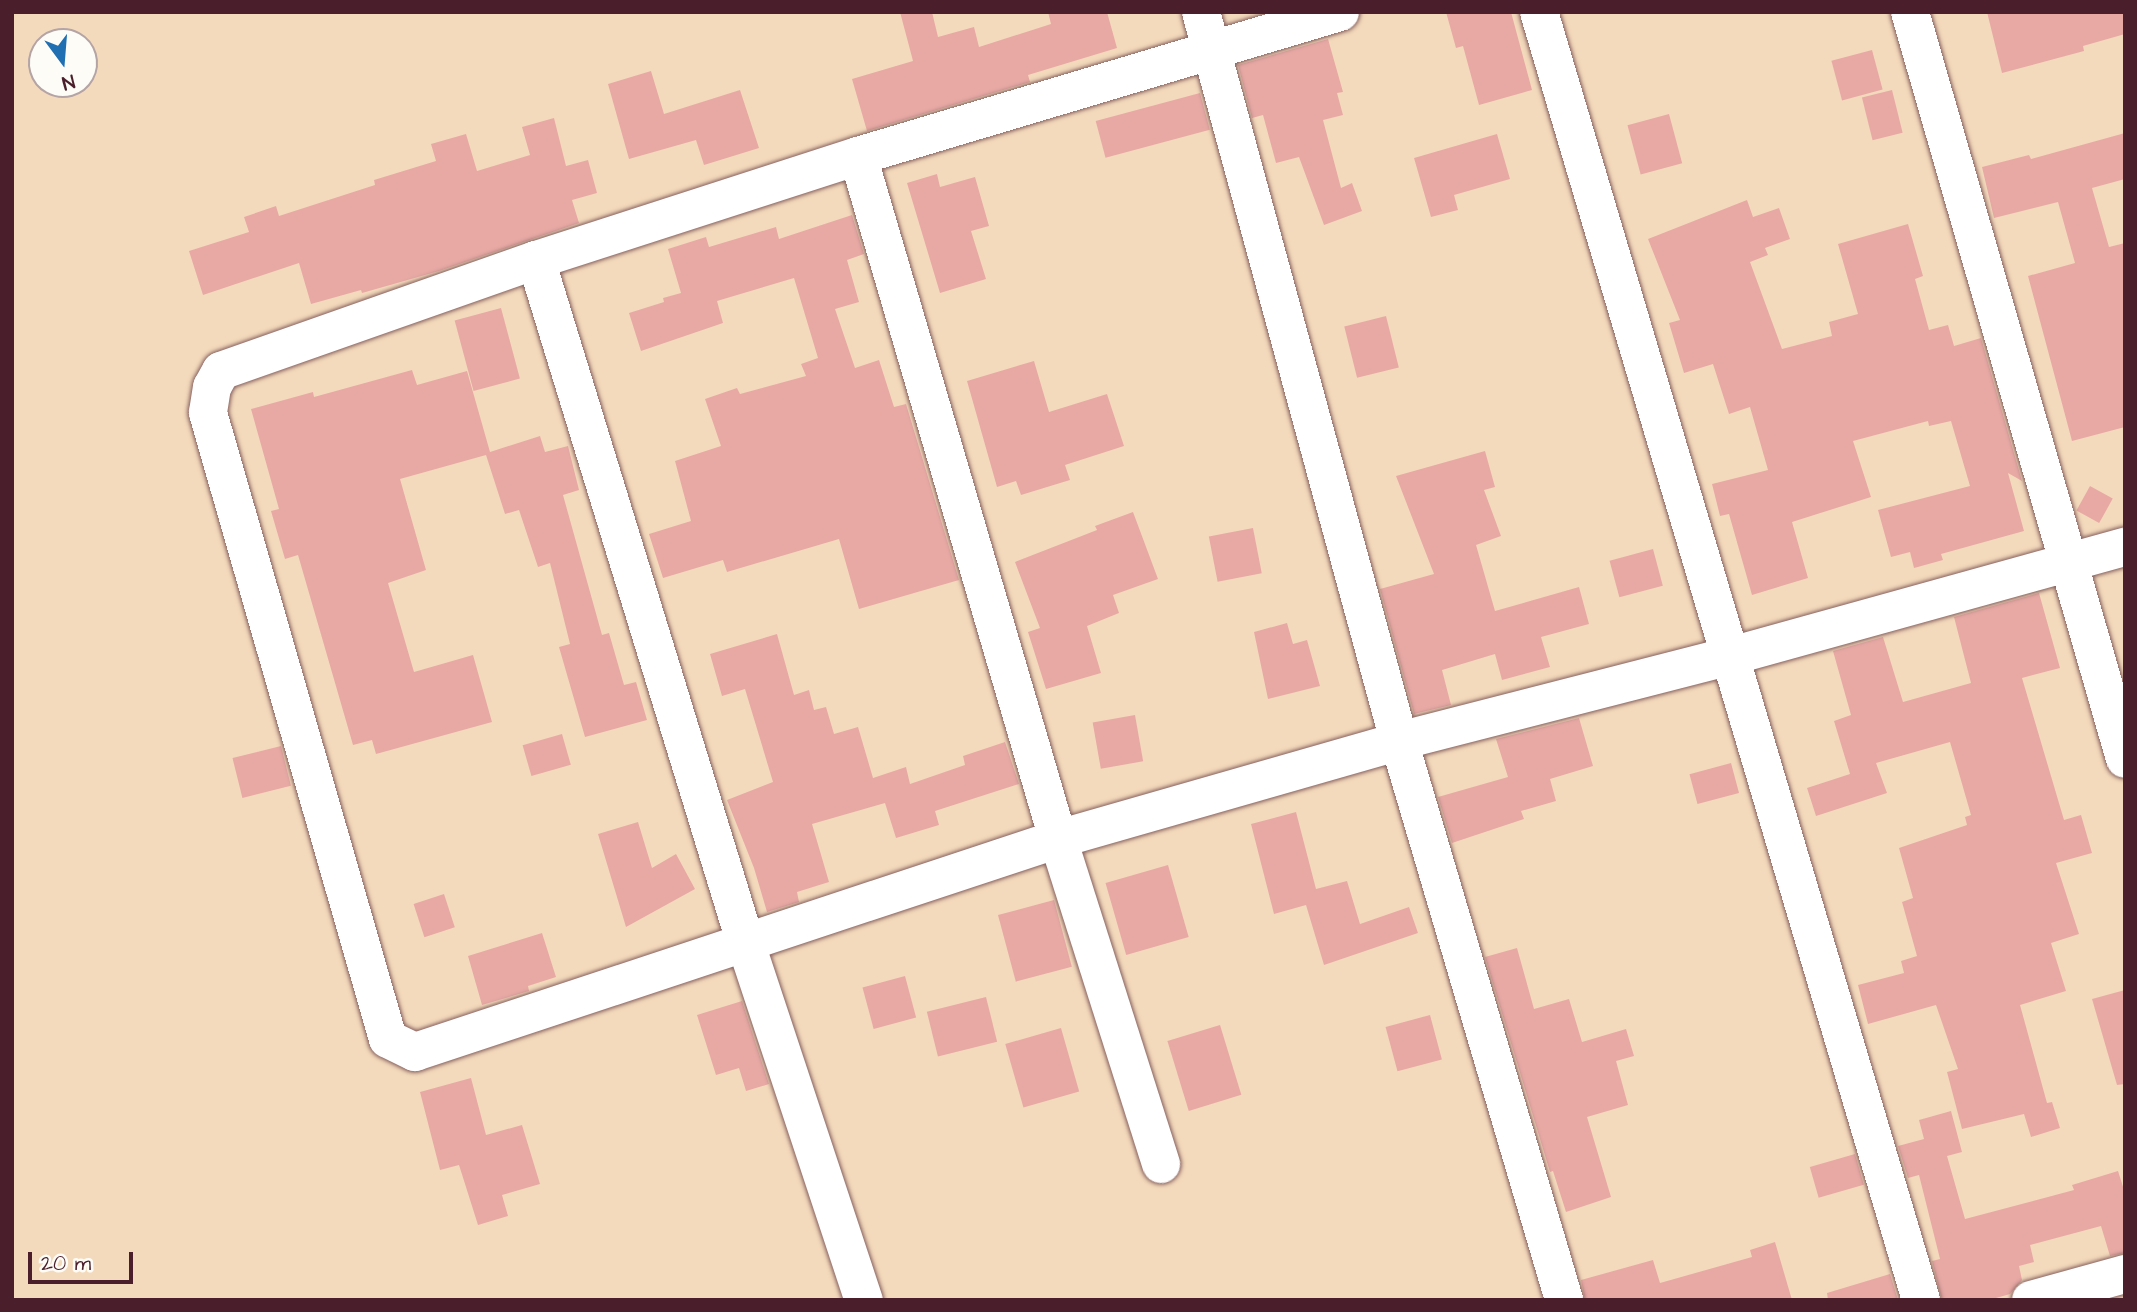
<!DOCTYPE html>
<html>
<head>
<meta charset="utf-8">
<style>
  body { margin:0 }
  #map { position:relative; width:2137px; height:1312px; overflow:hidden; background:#f4dabc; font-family:"Architects Daughter",sans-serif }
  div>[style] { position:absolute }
  .building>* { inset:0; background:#e8a9a5; transform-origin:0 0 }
  .roads { filter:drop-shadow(0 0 2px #86605e) drop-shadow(0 0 2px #86605e) }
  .minor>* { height:38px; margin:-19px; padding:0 19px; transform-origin:19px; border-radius:19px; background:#fff }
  span { translate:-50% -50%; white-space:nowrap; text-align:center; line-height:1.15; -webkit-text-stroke:5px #fdfcf7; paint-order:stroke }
  .frame { position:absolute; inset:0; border:14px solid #4a1f2b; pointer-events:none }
  .north { position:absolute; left:28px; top:28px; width:70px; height:70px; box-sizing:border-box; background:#fdfcf7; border:2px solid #b5a4a5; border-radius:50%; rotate:164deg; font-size:19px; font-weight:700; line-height:28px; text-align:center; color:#4a1f2b }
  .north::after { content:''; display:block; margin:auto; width:24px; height:32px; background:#1f6fb2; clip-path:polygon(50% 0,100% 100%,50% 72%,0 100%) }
  .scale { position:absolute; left:28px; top:1252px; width:105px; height:32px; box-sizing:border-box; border:4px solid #4a1f2b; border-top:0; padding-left:9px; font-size:21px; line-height:24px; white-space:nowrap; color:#4a1f2b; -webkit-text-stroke:5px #fdfcf7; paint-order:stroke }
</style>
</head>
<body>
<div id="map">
  <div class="building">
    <div style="clip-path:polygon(900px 12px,932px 12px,938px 37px,974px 27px,979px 47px,1051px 24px,1048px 12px,1107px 12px,1117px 48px,1028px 75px,1030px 82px,867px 131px,852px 79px,913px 61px)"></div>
    <div style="clip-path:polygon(1446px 12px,1511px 12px,1532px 90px,1479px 105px,1463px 46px,1456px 48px)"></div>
    <div style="clip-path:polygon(1987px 12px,2125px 12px,2125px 34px,2083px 46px,2084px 51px,2002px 73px)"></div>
    <div style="clip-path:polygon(1328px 39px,1343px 92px,1337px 93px,1343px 115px,1323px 120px,1341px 188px,1352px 183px,1362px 211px,1324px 225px,1299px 157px,1276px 163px,1263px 115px,1252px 118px,1238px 65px)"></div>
    <div style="left:1872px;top:50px;width:41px;height:42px;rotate:75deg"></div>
    <div style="clip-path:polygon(651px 71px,664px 114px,740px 90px,759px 148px,704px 165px,696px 140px,629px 159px,608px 84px)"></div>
    <div style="left:1892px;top:90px;width:44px;height:31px;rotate:76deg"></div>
    <div style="left:1200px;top:93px;width:38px;height:108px;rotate:75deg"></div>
    <div style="left:1669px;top:114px;width:51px;height:43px;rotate:75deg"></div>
    <div style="clip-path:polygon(554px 118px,566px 166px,588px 160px,597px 193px,572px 200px,579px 223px,439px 271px,362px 293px,361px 290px,311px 304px,299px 263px,203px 295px,189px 251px,249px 232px,244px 217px,276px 206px,279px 216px,375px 185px,374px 180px,436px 161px,431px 144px,466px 134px,477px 171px,530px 155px,522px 127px)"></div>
    <div style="clip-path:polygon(2125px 133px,2125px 179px,2092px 188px,2109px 247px,2125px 243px,2125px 427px,2072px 441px,2028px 276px,2075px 263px,2058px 202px,1994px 218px,1982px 167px,2029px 155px,2031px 159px)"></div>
    <div style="clip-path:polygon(1497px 134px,1510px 179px,1454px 195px,1458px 210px,1431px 217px,1414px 158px)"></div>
    <div style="clip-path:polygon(937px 174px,940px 187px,975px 177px,989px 226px,971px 231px,986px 279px,940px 293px,907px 183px)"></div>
    <div style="clip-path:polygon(1747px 200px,1753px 217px,1779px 208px,1790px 239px,1765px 248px,1768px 255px,1750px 262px,1782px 349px,1832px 336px,1829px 322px,1858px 314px,1838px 244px,1908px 224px,1923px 276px,1915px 279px,1929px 330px,1948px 325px,1954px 346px,1981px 338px,2022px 481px,2008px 473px,2024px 531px,1941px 554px,1943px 560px,1914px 568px,1910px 552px,1891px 557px,1878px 510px,1970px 486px,1951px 421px,1929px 426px,1928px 421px,1853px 441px,1871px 497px,1792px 522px,1808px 578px,1752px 595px,1729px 514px,1720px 516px,1712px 484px,1768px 470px,1750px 407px,1729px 414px,1713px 364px,1684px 373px,1669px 323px,1680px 320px,1648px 239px)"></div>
    <div style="clip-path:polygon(852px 215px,864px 254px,847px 260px,859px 302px,835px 309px,855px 368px,879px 360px,894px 407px,906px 404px,959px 580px,859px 609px,839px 539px,727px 572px,723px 560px,663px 578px,649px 534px,691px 521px,675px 461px,721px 446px,705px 399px,737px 388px,740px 394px,806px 376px,801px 364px,818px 358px,794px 278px,717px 301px,723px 323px,641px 351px,629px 313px,664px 302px,663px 298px,681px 293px,668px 249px,706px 237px,709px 247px,776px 227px,779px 239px)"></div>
    <div style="left:501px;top:308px;width:73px;height:48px;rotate:75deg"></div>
    <div style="left:1386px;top:316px;width:53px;height:43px;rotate:76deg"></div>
    <div style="clip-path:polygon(1034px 361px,1049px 412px,1107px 394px,1124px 446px,1065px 465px,1070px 480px,1021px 495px,1016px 481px,997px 487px,967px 381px)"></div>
    <div style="clip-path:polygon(412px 370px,417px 385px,467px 371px,490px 452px,540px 436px,545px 452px,568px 446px,579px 490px,563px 495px,602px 635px,609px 633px,624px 685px,636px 682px,647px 720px,585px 737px,559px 647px,570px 644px,550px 563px,538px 567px,519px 510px,505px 514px,486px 455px,400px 479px,426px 570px,388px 583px,414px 672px,473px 655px,492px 722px,376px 754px,372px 740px,353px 745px,298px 555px,285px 559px,271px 511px,279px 509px,251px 409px,313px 392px,314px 397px)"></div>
    <div style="clip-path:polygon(1485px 451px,1495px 487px,1484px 490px,1501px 536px,1476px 545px,1495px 611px,1579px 587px,1589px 624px,1541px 637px,1550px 667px,1502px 680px,1495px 654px,1442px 670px,1451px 705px,1414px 714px,1380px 589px,1434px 574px,1396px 476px)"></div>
    <div style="left:2090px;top:486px;width:26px;height:28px;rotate:29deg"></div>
    <div style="clip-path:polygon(1133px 512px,1158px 579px,1113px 595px,1119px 613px,1087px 626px,1101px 673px,1046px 689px,1028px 632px,1040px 628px,1015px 562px,1097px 530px,1095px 526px)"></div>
    <div style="left:1253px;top:528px;width:46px;height:45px;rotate:79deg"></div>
    <div style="left:1653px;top:549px;width:38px;height:45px;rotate:75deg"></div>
    <div style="clip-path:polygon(2039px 593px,2060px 668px,2022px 678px,2064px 820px,2081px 815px,2092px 853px,2056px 863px,2079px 934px,2051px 943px,2066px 991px,2020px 1005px,2047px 1103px,2052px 1102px,2060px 1128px,2031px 1137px,2024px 1114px,1962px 1129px,1947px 1072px,1958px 1069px,1936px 1005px,1868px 1024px,1858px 985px,1904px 973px,1901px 961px,1917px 956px,1902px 902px,1913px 898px,1899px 848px,1967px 825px,1965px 817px,1971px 815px,1950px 742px,1876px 763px,1887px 793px,1816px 816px,1807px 788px,1850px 774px,1834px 721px,1851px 715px,1833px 651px,1883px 637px,1903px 702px,1971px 683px,1954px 617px)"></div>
    <div style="clip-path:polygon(1287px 623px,1293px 644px,1307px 640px,1320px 686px,1268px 699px,1254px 632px)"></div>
    <div style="clip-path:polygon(777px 634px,794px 695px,809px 690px,814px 710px,826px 707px,834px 734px,858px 727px,873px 778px,906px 767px,910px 784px,965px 765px,963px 756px,1005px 742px,1019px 784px,935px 811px,939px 825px,896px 838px,885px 803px,812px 824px,829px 882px,797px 892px,799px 902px,767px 912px,754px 868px,727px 800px,773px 782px,745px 689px,722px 696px,710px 654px)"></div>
    <div style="left:1135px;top:715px;width:47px;height:43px;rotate:80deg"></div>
    <div style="clip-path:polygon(1579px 718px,1593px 766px,1550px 779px,1556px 801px,1521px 811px,1524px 819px,1452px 843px,1438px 797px,1508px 777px,1496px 739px)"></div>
    <div style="left:562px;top:734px;width:32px;height:41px;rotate:74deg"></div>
    <div style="left:281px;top:746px;width:41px;height:50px;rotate:76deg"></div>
    <div style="left:1731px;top:763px;width:31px;height:43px;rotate:75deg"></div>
    <div style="clip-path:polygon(1296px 812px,1316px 889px,1347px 881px,1360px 924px,1409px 907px,1418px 933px,1324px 965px,1306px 905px,1274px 914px,1251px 824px)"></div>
    <div style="clip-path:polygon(638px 822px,652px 868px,676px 854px,695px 889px,626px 927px,598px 834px)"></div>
    <div style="left:1168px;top:865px;width:75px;height:65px;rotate:74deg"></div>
    <div style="left:444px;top:894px;width:35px;height:32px;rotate:72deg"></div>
    <div style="left:1054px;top:900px;width:69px;height:58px;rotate:75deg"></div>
    <div style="clip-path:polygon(542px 933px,556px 977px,528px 986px,529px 991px,482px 1005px,468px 956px)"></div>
    <div style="clip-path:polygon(1517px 948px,1534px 1009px,1569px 999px,1582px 1042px,1626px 1029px,1634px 1056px,1616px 1061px,1628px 1105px,1587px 1117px,1611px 1197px,1566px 1212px,1553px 1171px,1550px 1172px,1485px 957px)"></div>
    <div style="left:905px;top:976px;width:43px;height:44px;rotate:75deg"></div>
    <div style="clip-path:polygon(2125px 990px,2125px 1084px,2117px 1085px,2092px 999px)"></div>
    <div style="left:986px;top:997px;width:46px;height:61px;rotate:76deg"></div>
    <div style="clip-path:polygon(742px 1001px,769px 1084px,746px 1091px,739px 1068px,716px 1075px,697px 1015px)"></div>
    <div style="left:1430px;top:1015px;width:46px;height:46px;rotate:75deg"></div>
    <div style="left:1220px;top:1025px;width:73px;height:55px;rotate:73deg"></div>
    <div style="left:1061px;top:1028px;width:66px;height:58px;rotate:74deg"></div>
    <div style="clip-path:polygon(471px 1078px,486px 1135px,522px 1125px,540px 1184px,502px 1195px,508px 1216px,478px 1225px,459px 1165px,440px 1170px,420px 1092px)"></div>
    <div style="clip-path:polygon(1951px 1111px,1962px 1152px,1947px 1156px,1965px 1219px,2074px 1190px,2072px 1185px,2118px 1171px,2125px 1193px,2125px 1253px,2110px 1256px,2101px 1226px,2030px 1245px,2034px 1262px,2019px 1266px,2022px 1280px,2010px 1294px,1989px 1300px,1942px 1300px,1932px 1261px,1940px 1259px,1919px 1175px,1908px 1178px,1898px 1146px,1924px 1139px,1919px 1120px)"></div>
    <div style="left:1855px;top:1154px;width:32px;height:47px;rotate:74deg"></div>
    <div style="clip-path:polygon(1775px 1242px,1792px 1300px,1585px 1300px,1581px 1280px,1653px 1260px,1660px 1283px,1752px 1257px,1750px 1250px)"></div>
    <div style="clip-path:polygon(1890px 1274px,1898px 1300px,1828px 1300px,1827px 1293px)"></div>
  </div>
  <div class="roads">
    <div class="minor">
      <div style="left:1201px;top:12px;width:755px;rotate:74.8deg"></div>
      <div style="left:1399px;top:741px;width:583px;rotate:73.55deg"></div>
      <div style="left:1340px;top:12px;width:503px;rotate:163.37deg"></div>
      <div style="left:858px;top:156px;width:338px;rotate:162.1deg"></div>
      <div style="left:536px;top:260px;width:334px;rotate:160.6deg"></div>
      <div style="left:221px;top:371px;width:18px;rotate:119deg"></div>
      <div style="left:212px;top:387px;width:26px;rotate:99deg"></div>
      <div style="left:208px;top:413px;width:651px;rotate:73.96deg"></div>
      <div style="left:388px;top:1039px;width:30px;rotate:26deg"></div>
      <div style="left:415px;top:1052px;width:677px;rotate:-18.33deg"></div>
      <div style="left:1058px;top:839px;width:355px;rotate:-16deg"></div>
      <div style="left:1399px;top:741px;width:343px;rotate:-14.4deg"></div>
      <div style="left:1731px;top:656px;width:409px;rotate:-15.5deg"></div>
      <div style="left:1539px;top:12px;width:1343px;rotate:73.48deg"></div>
      <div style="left:1910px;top:12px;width:777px;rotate:73.94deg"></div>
      <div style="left:858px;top:156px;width:712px;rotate:73.68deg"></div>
      <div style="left:1058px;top:839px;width:341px;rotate:72.4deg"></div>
      <div style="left:536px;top:260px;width:712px;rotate:72.94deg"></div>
      <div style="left:745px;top:941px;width:378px;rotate:71.7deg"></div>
      <div style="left:2031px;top:1300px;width:98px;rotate:-15.5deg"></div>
    </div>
  </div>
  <div class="frame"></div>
  <div class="north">N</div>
  <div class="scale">20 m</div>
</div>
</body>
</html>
